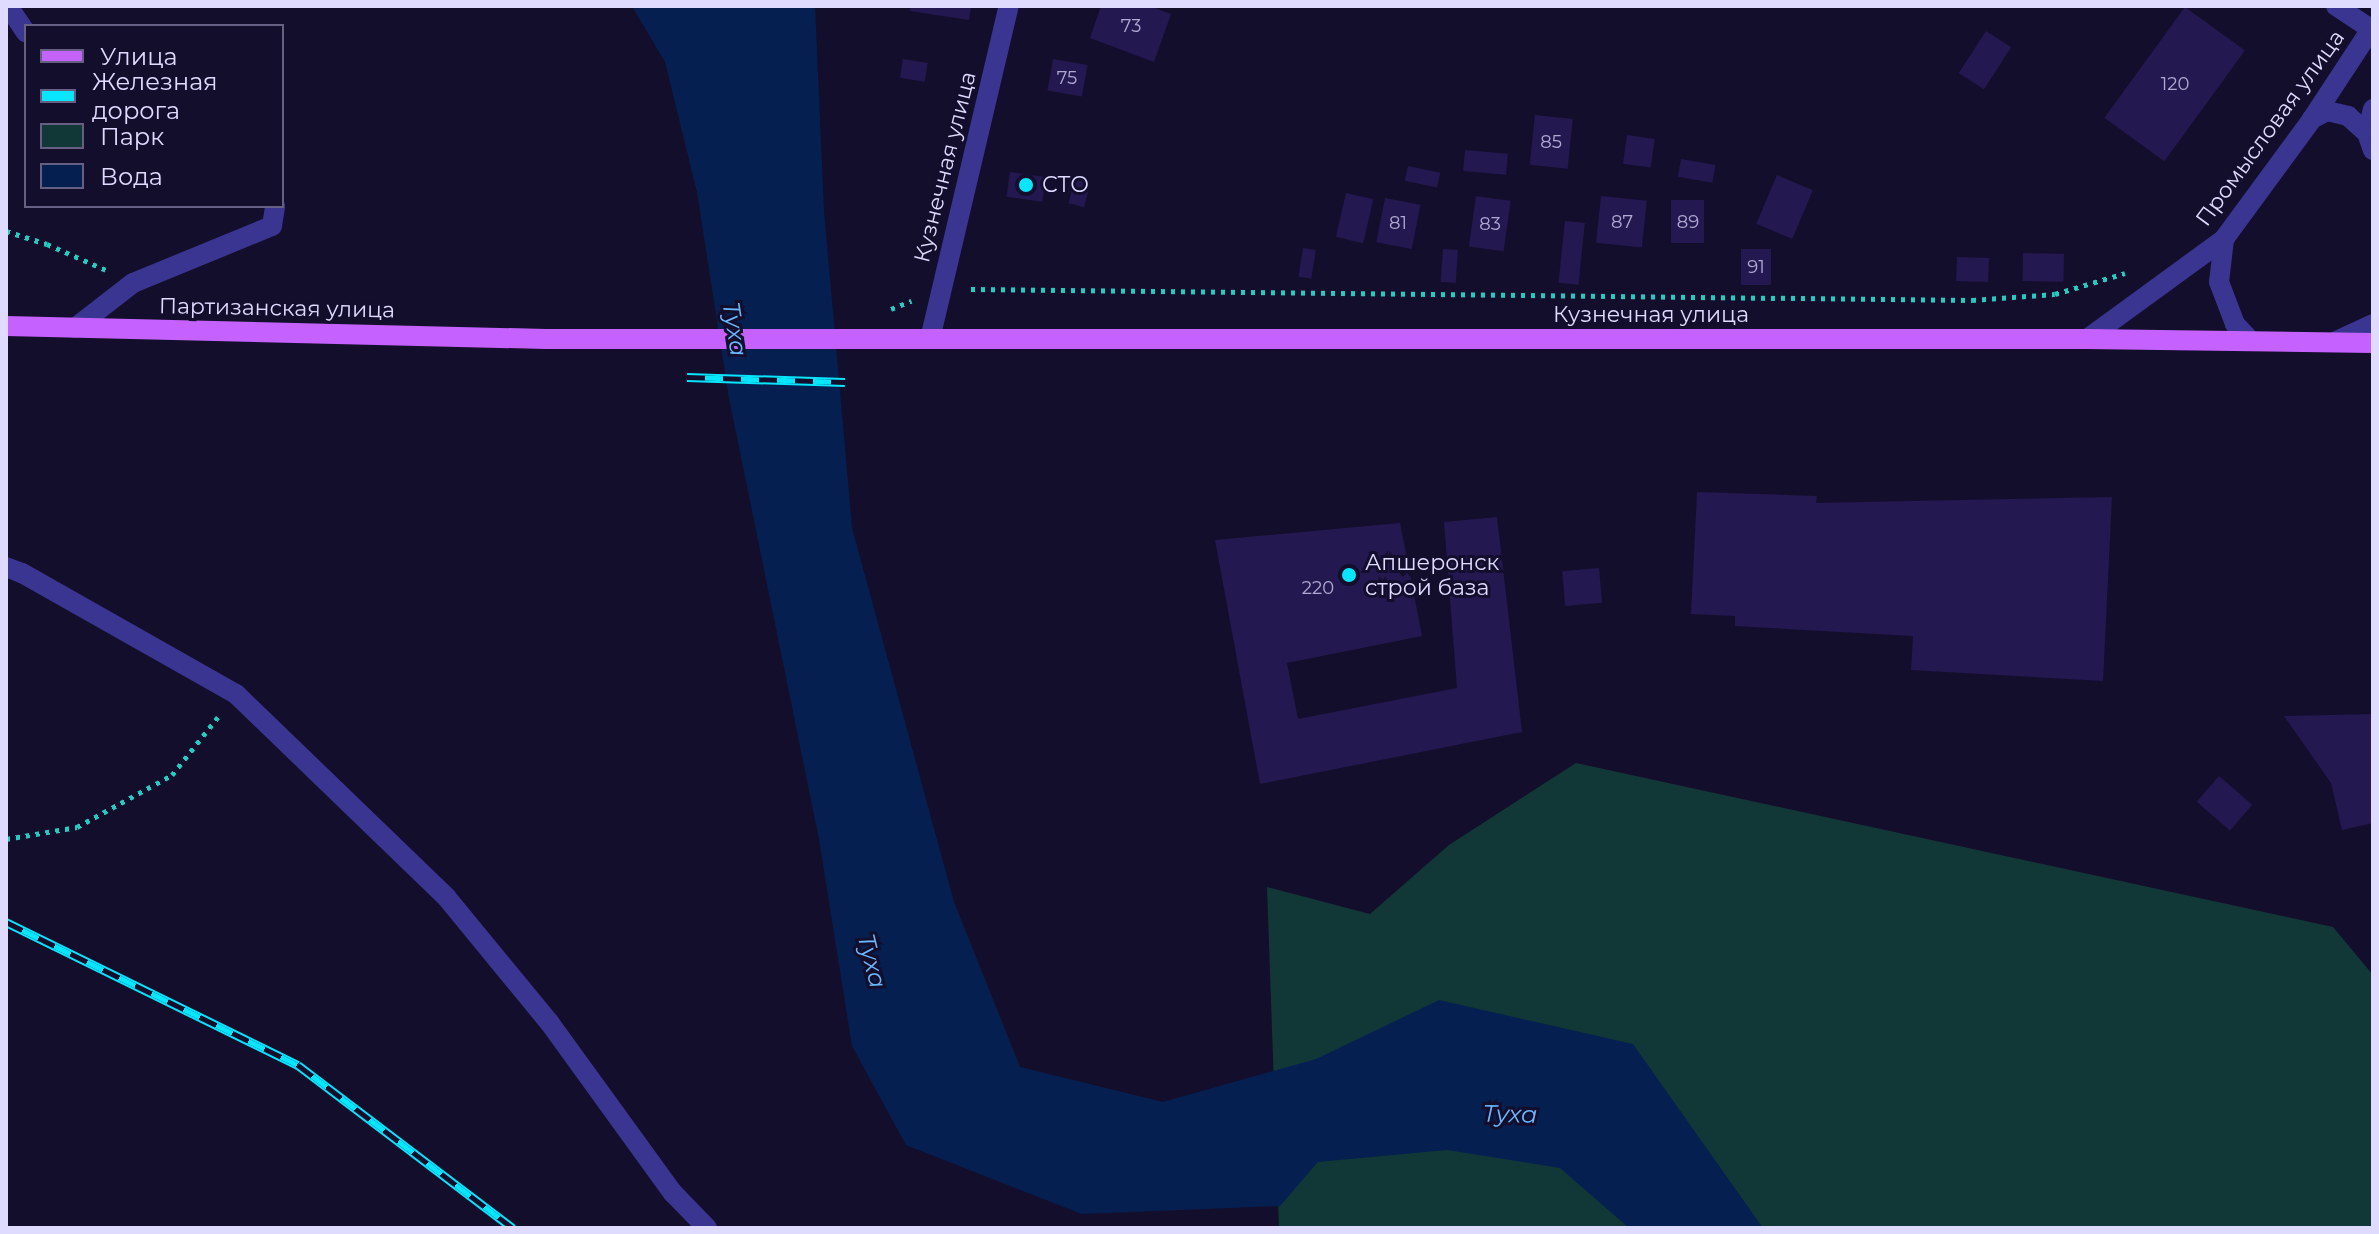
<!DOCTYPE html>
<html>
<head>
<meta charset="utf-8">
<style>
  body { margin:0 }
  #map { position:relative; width:2379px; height:1234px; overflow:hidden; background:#140e2d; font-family:Montserrat,sans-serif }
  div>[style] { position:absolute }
  .green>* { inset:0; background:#113837 }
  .water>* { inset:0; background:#052050 }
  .building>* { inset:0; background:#241850; transform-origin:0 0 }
  .path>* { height:5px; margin-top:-2.5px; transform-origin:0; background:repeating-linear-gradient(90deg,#23cbc1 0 4px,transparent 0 10px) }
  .minor>* { height:20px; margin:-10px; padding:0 10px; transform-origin:10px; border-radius:10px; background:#393591 }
  .major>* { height:20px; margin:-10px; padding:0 10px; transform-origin:10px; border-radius:10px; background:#c562ff }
  .rail>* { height:9px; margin-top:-4.5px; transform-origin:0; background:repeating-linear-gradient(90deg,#140e2d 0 18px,#07e5ff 0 36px); box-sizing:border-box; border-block:2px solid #07e5ff }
  .dots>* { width:22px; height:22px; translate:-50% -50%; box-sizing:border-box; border:4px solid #140e2d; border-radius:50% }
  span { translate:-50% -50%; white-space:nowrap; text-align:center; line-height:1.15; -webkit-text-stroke:6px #140e2d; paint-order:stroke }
  .number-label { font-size:18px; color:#b0aad3 }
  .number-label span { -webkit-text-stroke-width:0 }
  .street-label { font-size:22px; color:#dfdbff }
  .poi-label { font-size:22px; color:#dfdbff }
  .left { translate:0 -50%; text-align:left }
  .water-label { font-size:24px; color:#69b9ff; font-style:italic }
  .frame { position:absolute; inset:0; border:8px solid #dfdbff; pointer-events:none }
  .legend { position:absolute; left:24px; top:24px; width:260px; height:184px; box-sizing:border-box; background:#140e2d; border:2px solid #656081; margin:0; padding:10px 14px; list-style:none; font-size:24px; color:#dfdbff }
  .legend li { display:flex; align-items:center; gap:16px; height:40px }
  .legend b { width:40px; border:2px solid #656081 }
</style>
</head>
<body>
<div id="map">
  <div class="green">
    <div style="clip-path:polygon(1576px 763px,2333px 927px,2373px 975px,2373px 1228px,1279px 1228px,1267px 887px,1370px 914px,1449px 845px)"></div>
  </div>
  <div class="water">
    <div style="clip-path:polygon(632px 6px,815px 6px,824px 211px,852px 528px,954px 902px,1020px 1067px,1163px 1102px,1316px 1059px,1439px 1000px,1633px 1044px,1763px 1228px,1629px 1228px,1560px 1168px,1447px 1150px,1318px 1162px,1280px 1206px,1082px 1214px,906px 1145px,852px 1046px,819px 839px,729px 398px,697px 192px,665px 62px)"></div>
  </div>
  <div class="building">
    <div style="clip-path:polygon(911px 6px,971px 6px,969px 20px,910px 11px)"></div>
    <div style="clip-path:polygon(1101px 6px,1149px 6px,1171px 14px,1154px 62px,1090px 38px)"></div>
    <div style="left:2185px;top:7px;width:74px;height:137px;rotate:36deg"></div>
    <div style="left:1986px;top:31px;width:30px;height:50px;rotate:33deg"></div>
    <div style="left:903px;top:59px;width:25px;height:19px;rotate:9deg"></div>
    <div style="left:1053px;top:59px;width:35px;height:32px;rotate:10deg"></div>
    <div style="left:1535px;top:115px;width:38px;height:50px;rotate:6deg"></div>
    <div style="left:1627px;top:135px;width:28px;height:29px;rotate:8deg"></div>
    <div style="left:1465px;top:150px;width:43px;height:21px;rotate:5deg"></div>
    <div style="left:1681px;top:159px;width:35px;height:18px;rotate:10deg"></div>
    <div style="left:1408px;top:166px;width:33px;height:15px;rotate:12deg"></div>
    <div style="left:1010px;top:172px;width:36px;height:25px;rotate:8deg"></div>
    <div style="left:1777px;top:175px;width:39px;height:53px;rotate:23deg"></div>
    <div style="left:1075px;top:179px;width:16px;height:25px;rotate:15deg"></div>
    <div style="left:1346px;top:193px;width:28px;height:45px;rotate:13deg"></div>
    <div style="left:1476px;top:196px;width:35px;height:51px;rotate:8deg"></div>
    <div style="left:1601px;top:196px;width:46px;height:47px;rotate:6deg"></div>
    <div style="left:1385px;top:198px;width:36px;height:45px;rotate:11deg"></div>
    <div style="left:1704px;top:200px;width:43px;height:33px;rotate:90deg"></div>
    <div style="left:1565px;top:221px;width:20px;height:62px;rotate:6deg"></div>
    <div style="left:1303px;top:248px;width:13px;height:29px;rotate:9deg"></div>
    <div style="left:1443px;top:249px;width:15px;height:33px;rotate:4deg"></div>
    <div style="left:1741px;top:249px;width:30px;height:36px"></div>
    <div style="left:2023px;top:253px;width:41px;height:28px;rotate:1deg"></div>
    <div style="left:1957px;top:257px;width:32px;height:24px;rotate:2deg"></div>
    <div style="clip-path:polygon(1697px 492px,1817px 496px,1816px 503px,2112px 497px,2103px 681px,1911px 670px,1913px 636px,1735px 626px,1735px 616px,1691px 614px)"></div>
    <div style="clip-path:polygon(1497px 517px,1522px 732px,1260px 784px,1215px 540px,1400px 523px,1422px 636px,1287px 663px,1298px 719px,1457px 688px,1444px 522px)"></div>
    <div style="left:1599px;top:568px;width:35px;height:37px;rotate:85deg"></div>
    <div style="clip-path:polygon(2373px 714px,2373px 823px,2342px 830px,2331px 783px,2284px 716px)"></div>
    <div style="left:2219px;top:776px;width:44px;height:34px;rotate:41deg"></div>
  </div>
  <div class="path">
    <div style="left:6px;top:231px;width:43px;rotate:17.6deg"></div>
    <div style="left:47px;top:244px;width:64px;rotate:23.8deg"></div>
    <div style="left:971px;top:289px;width:1001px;rotate:0.63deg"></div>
    <div style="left:1972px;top:300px;width:83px;rotate:-4.1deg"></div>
    <div style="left:2055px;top:294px;width:73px;rotate:-16.7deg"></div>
    <div style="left:891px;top:309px;width:22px;rotate:-22deg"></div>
    <div style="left:6px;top:839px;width:72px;rotate:-9.6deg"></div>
    <div style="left:77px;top:827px;width:108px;rotate:-28.7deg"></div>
    <div style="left:172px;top:775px;width:74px;rotate:-51.6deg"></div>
  </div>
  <div class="minor">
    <div style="left:8px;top:6px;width:32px;rotate:56deg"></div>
    <div style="left:2336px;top:6px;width:42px;rotate:33.3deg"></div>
    <div style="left:2373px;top:109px;width:25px;rotate:104deg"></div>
    <div style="left:2367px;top:133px;width:18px;rotate:71deg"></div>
    <div style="left:2312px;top:119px;width:17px;rotate:-28deg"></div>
    <div style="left:2327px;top:111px;width:22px;rotate:13deg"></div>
    <div style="left:2348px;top:116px;width:25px;rotate:42deg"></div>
    <div style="left:2224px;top:239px;width:43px;rotate:96.6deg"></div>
    <div style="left:2219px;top:282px;width:45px;rotate:69.1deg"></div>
    <div style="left:2235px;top:324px;width:23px;rotate:47deg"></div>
    <div style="left:75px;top:328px;width:73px;rotate:-37.8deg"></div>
    <div style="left:133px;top:283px;width:150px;rotate:-22.3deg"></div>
    <div style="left:272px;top:226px;width:20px;rotate:-81deg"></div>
    <div style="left:930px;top:339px;width:342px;rotate:-76.7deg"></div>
    <div style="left:2087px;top:339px;width:170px;rotate:-36.1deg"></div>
    <div style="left:2224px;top:239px;width:149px;rotate:-53.7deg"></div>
    <div style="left:2312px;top:119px;width:111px;rotate:-56.7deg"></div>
    <div style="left:2334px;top:342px;width:43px;rotate:-24.8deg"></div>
    <div style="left:6px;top:567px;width:17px;rotate:21deg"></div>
    <div style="left:22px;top:573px;width:246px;rotate:29.5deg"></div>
    <div style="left:236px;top:694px;width:293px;rotate:44deg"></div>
    <div style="left:447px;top:898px;width:161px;rotate:50.6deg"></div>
    <div style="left:549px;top:1022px;width:211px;rotate:54.1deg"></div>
    <div style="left:673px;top:1193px;width:49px;rotate:45.8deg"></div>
  </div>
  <div class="major">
    <div style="left:6px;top:326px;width:540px;rotate:1.38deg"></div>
    <div style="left:546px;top:339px;width:1541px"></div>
    <div style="left:2087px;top:339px;width:286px;rotate:0.8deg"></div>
  </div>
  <div class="rail">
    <div style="left:687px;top:377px;width:158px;rotate:1.8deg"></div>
    <div style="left:6px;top:922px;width:325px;rotate:26.1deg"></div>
    <div style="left:298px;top:1065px;width:270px;rotate:37.2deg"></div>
  </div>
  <div class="dots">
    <div style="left:1026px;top:185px;background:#07e5ff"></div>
    <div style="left:1349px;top:575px;background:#07e5ff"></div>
  </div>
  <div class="number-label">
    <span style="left:1131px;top:26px">73</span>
    <span style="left:1067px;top:78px">75</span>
    <span style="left:2175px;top:84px">120</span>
    <span style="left:1551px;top:142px">85</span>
    <span style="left:1622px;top:222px">87</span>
    <span style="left:1688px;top:222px">89</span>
    <span style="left:1398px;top:223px">81</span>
    <span style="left:1490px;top:224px">83</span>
    <span style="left:1756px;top:267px">91</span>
    <span style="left:1318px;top:588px">220</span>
  </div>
  <div class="street-label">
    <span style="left:2270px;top:128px;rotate:-54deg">Промысловая улица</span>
    <span style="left:945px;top:167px;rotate:-76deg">Кузнечная улица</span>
    <span style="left:277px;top:308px;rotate:1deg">Партизанская улица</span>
    <span style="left:1651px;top:315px">Кузнечная улица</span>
  </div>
  <div class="poi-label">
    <span class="left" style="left:1042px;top:185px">СТО</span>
    <span class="left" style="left:1365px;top:575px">Апшеронск<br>строй база</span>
  </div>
  <div class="water-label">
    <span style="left:735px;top:329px;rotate:81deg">Туха</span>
    <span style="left:872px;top:961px;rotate:76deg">Туха</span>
    <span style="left:1510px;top:1114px;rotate:1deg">Туха</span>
  </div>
  <div class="frame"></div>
  <ul class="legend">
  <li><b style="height:10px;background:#c562ff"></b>Улица</li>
  <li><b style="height:10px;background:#07e5ff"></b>Железная дорога</li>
  <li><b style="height:22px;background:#113837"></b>Парк</li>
  <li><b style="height:22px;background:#052050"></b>Вода</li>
  </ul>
</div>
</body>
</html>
